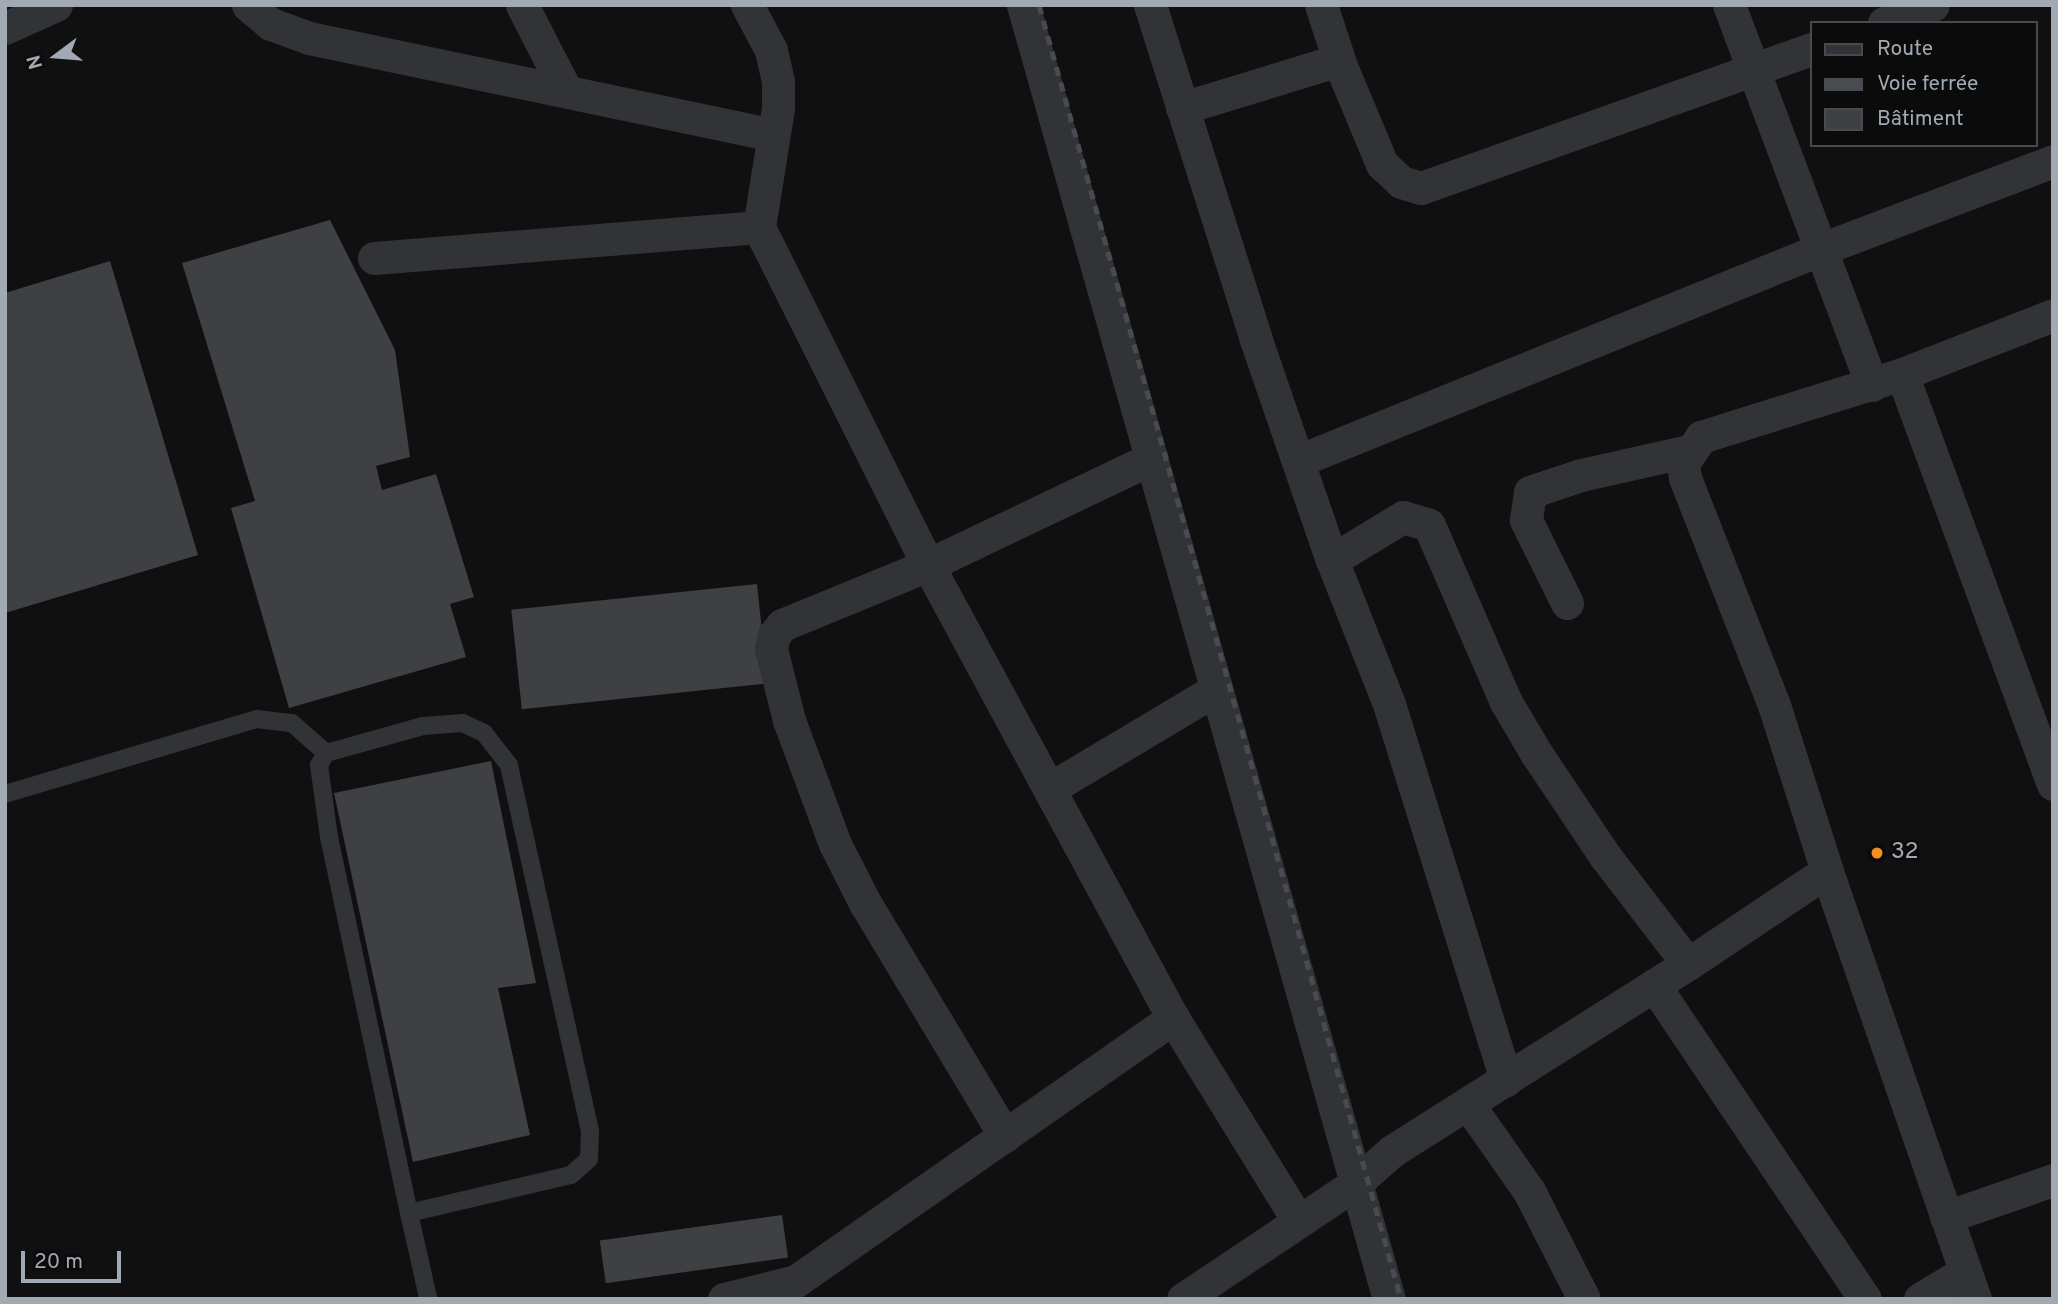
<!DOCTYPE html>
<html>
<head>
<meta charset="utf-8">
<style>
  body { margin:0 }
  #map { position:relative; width:2058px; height:1304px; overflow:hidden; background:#101011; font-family:Overpass,sans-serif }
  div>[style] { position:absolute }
  .building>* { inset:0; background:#3f4044; transform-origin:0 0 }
  .service>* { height:18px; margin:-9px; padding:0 9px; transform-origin:9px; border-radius:9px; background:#313336 }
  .minor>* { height:33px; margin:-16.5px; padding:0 16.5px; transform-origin:16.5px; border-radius:16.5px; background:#313336 }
  .rail>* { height:5px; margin-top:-2.5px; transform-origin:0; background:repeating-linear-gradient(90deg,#484b4f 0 9px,transparent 0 16px) }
  .dots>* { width:19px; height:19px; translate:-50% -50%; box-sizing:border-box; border:4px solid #0b0b0c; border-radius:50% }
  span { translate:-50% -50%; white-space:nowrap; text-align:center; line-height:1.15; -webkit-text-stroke:5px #0b0b0c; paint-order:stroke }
  .poi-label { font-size:23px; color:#a1a9b3 }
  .left { translate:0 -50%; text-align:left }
  .frame { position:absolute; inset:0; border:7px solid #a1a9b3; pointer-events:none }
  .legend { position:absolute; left:1810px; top:21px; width:228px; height:126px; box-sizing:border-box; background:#0b0b0c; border:2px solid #474a4f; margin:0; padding:9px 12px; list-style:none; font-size:21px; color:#a1a9b3 }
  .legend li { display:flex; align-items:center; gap:14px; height:35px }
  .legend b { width:35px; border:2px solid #474a4f }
  .north { position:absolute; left:21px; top:21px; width:70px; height:70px; -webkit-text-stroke:5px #0b0b0c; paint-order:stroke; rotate:254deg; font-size:19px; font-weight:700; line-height:28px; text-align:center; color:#a1a9b3 }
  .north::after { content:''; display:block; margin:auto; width:24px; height:32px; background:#a1a9b3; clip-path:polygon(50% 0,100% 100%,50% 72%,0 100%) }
  .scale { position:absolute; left:21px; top:1251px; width:100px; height:32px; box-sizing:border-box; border:4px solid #a1a9b3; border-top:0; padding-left:9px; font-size:21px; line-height:24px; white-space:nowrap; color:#a1a9b3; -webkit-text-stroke:5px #0b0b0c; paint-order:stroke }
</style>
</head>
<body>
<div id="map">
  <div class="building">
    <div style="clip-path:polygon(330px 220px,395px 350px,410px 457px,376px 466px,382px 490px,436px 474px,474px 597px,450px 604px,466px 657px,289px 708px,231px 508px,255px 501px,182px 263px)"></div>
    <div style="clip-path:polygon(110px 261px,198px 555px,5px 613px,5px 293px)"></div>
    <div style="left:757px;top:584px;width:100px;height:247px;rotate:84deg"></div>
    <div style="clip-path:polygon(491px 761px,536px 983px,498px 988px,530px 1135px,413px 1162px,334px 793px)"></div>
    <div style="left:782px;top:1215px;width:43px;height:184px;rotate:82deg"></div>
  </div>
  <div class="service">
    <div style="left:5px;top:794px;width:263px;rotate:-16.6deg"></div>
    <div style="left:257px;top:719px;width:35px;rotate:7deg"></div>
    <div style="left:292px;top:723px;width:45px;rotate:41.4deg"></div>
    <div style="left:409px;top:1213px;width:166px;rotate:-13.2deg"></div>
    <div style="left:571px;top:1175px;width:24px;rotate:-42deg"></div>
    <div style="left:589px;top:1159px;width:28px;rotate:-88deg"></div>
    <div style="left:590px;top:1131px;width:375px;rotate:-102.5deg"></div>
    <div style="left:509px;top:765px;width:41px;rotate:-128deg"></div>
    <div style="left:484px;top:733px;width:23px;rotate:-155deg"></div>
    <div style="left:463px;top:723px;width:40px;rotate:175.7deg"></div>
    <div style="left:423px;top:726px;width:101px;rotate:164.4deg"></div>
    <div style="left:326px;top:753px;width:14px;rotate:120deg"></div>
    <div style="left:319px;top:765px;width:73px;rotate:82.1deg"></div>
    <div style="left:329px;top:837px;width:384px;rotate:78deg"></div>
    <div style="left:409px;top:1213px;width:86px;rotate:77.3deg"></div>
    <div style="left:428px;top:1297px;width:2px;rotate:117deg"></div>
  </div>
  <div class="minor">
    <div style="left:248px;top:5px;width:30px;rotate:40deg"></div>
    <div style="left:271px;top:24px;width:40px;rotate:20.2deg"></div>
    <div style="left:309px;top:38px;width:474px;rotate:11.8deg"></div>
    <div style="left:522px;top:5px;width:97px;rotate:62.9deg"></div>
    <div style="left:1023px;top:5px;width:1345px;rotate:74.21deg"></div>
    <div style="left:1150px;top:5px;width:348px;rotate:72.4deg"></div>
    <div style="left:1255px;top:337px;width:236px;rotate:71deg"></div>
    <div style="left:1332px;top:560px;width:155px;rotate:68.4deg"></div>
    <div style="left:1389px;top:704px;width:394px;rotate:72.7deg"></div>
    <div style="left:1321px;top:5px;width:64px;rotate:71.8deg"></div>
    <div style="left:1341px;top:66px;width:106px;rotate:67.3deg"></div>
    <div style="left:1382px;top:164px;width:26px;rotate:43deg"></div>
    <div style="left:1401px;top:182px;width:21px;rotate:17deg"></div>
    <div style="left:1421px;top:188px;width:414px;rotate:-19.6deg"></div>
    <div style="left:1729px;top:5px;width:406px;rotate:69.4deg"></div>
    <div style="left:1884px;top:23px;width:52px;rotate:-20.2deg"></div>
    <div style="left:5px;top:28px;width:56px;rotate:-24.3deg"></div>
    <div style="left:1182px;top:108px;width:164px;rotate:-17deg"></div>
    <div style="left:374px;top:258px;width:386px;rotate:-4.6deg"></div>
    <div style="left:1902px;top:374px;width:437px;rotate:69.8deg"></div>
    <div style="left:1298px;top:461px;width:562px;rotate:-22.05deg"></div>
    <div style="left:1819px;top:250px;width:250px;rotate:-20.8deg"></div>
    <div style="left:1332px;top:560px;width:83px;rotate:-31.2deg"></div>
    <div style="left:1403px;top:517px;width:27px;rotate:17deg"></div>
    <div style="left:1429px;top:525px;width:193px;rotate:66.5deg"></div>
    <div style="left:1506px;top:702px;width:59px;rotate:59.5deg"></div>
    <div style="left:1536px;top:753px;width:124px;rotate:56.2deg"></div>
    <div style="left:1605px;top:856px;width:136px;rotate:52.5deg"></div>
    <div style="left:1567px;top:603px;width:93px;rotate:-116.3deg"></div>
    <div style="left:1526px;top:520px;width:28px;rotate:-82deg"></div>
    <div style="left:1530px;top:492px;width:54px;rotate:-18.4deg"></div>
    <div style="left:1581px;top:475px;width:110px;rotate:-12.6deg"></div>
    <div style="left:1049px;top:789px;width:193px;rotate:-30.8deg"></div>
    <div style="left:1654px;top:985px;width:378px;rotate:56.1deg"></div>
    <div style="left:1173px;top:1018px;width:238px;rotate:58.3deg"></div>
    <div style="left:1468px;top:1104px;width:106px;rotate:55deg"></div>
    <div style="left:1529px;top:1191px;width:121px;rotate:63deg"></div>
    <div style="left:1005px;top:1136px;width:270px;rotate:-121deg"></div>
    <div style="left:866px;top:905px;width:68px;rotate:-116.9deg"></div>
    <div style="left:835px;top:844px;width:132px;rotate:-110.4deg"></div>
    <div style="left:789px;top:720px;width:73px;rotate:-104.2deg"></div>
    <div style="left:771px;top:649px;width:14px;rotate:-78deg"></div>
    <div style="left:774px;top:635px;width:13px;rotate:-51deg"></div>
    <div style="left:782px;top:625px;width:158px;rotate:-22.3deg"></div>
    <div style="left:928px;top:565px;width:248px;rotate:-25.5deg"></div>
    <div style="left:1946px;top:1217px;width:113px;rotate:-19.1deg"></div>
    <div style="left:724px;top:1299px;width:74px;rotate:-14deg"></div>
    <div style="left:796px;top:1281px;width:460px;rotate:-34.9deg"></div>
    <div style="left:1173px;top:1018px;width:515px;rotate:-118.41deg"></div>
    <div style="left:928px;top:565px;width:378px;rotate:-116.6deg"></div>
    <div style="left:759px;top:227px;width:121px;rotate:-80.9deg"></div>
    <div style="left:778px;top:108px;width:27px;rotate:-90deg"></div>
    <div style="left:778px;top:81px;width:32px;rotate:-103deg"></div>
    <div style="left:771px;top:50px;width:51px;rotate:-118.1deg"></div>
    <div style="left:1183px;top:1299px;width:208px;rotate:-33.8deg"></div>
    <div style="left:1356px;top:1183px;width:48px;rotate:-41.6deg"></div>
    <div style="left:1392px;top:1151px;width:350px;rotate:-32.3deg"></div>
    <div style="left:1688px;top:964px;width:167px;rotate:-33.8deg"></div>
    <div style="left:1920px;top:1299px;width:52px;rotate:-31deg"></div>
    <div style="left:1975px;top:1299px;width:453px;rotate:-109.1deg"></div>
    <div style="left:1827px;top:871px;width:174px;rotate:-107.7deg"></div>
    <div style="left:1774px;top:705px;width:244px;rotate:-111.4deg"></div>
    <div style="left:1685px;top:478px;width:15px;rotate:-98deg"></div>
    <div style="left:1683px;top:463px;width:32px;rotate:-55deg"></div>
    <div style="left:1701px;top:437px;width:211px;rotate:-17.4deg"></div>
    <div style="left:1902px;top:374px;width:162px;rotate:-21.3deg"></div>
  </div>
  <div class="rail">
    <div style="left:1039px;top:5px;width:1344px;rotate:74.37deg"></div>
  </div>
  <div class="dots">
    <div style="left:1877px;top:853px;background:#f48e25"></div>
  </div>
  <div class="poi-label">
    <span class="left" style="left:1891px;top:853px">32</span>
  </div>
  <div class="frame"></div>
  <ul class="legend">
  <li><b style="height:9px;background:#313336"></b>Route</li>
  <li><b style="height:9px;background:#484b4f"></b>Voie ferrée</li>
  <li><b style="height:19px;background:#3f4044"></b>Bâtiment</li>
  </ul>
  <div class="north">N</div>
  <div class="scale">20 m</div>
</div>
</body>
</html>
